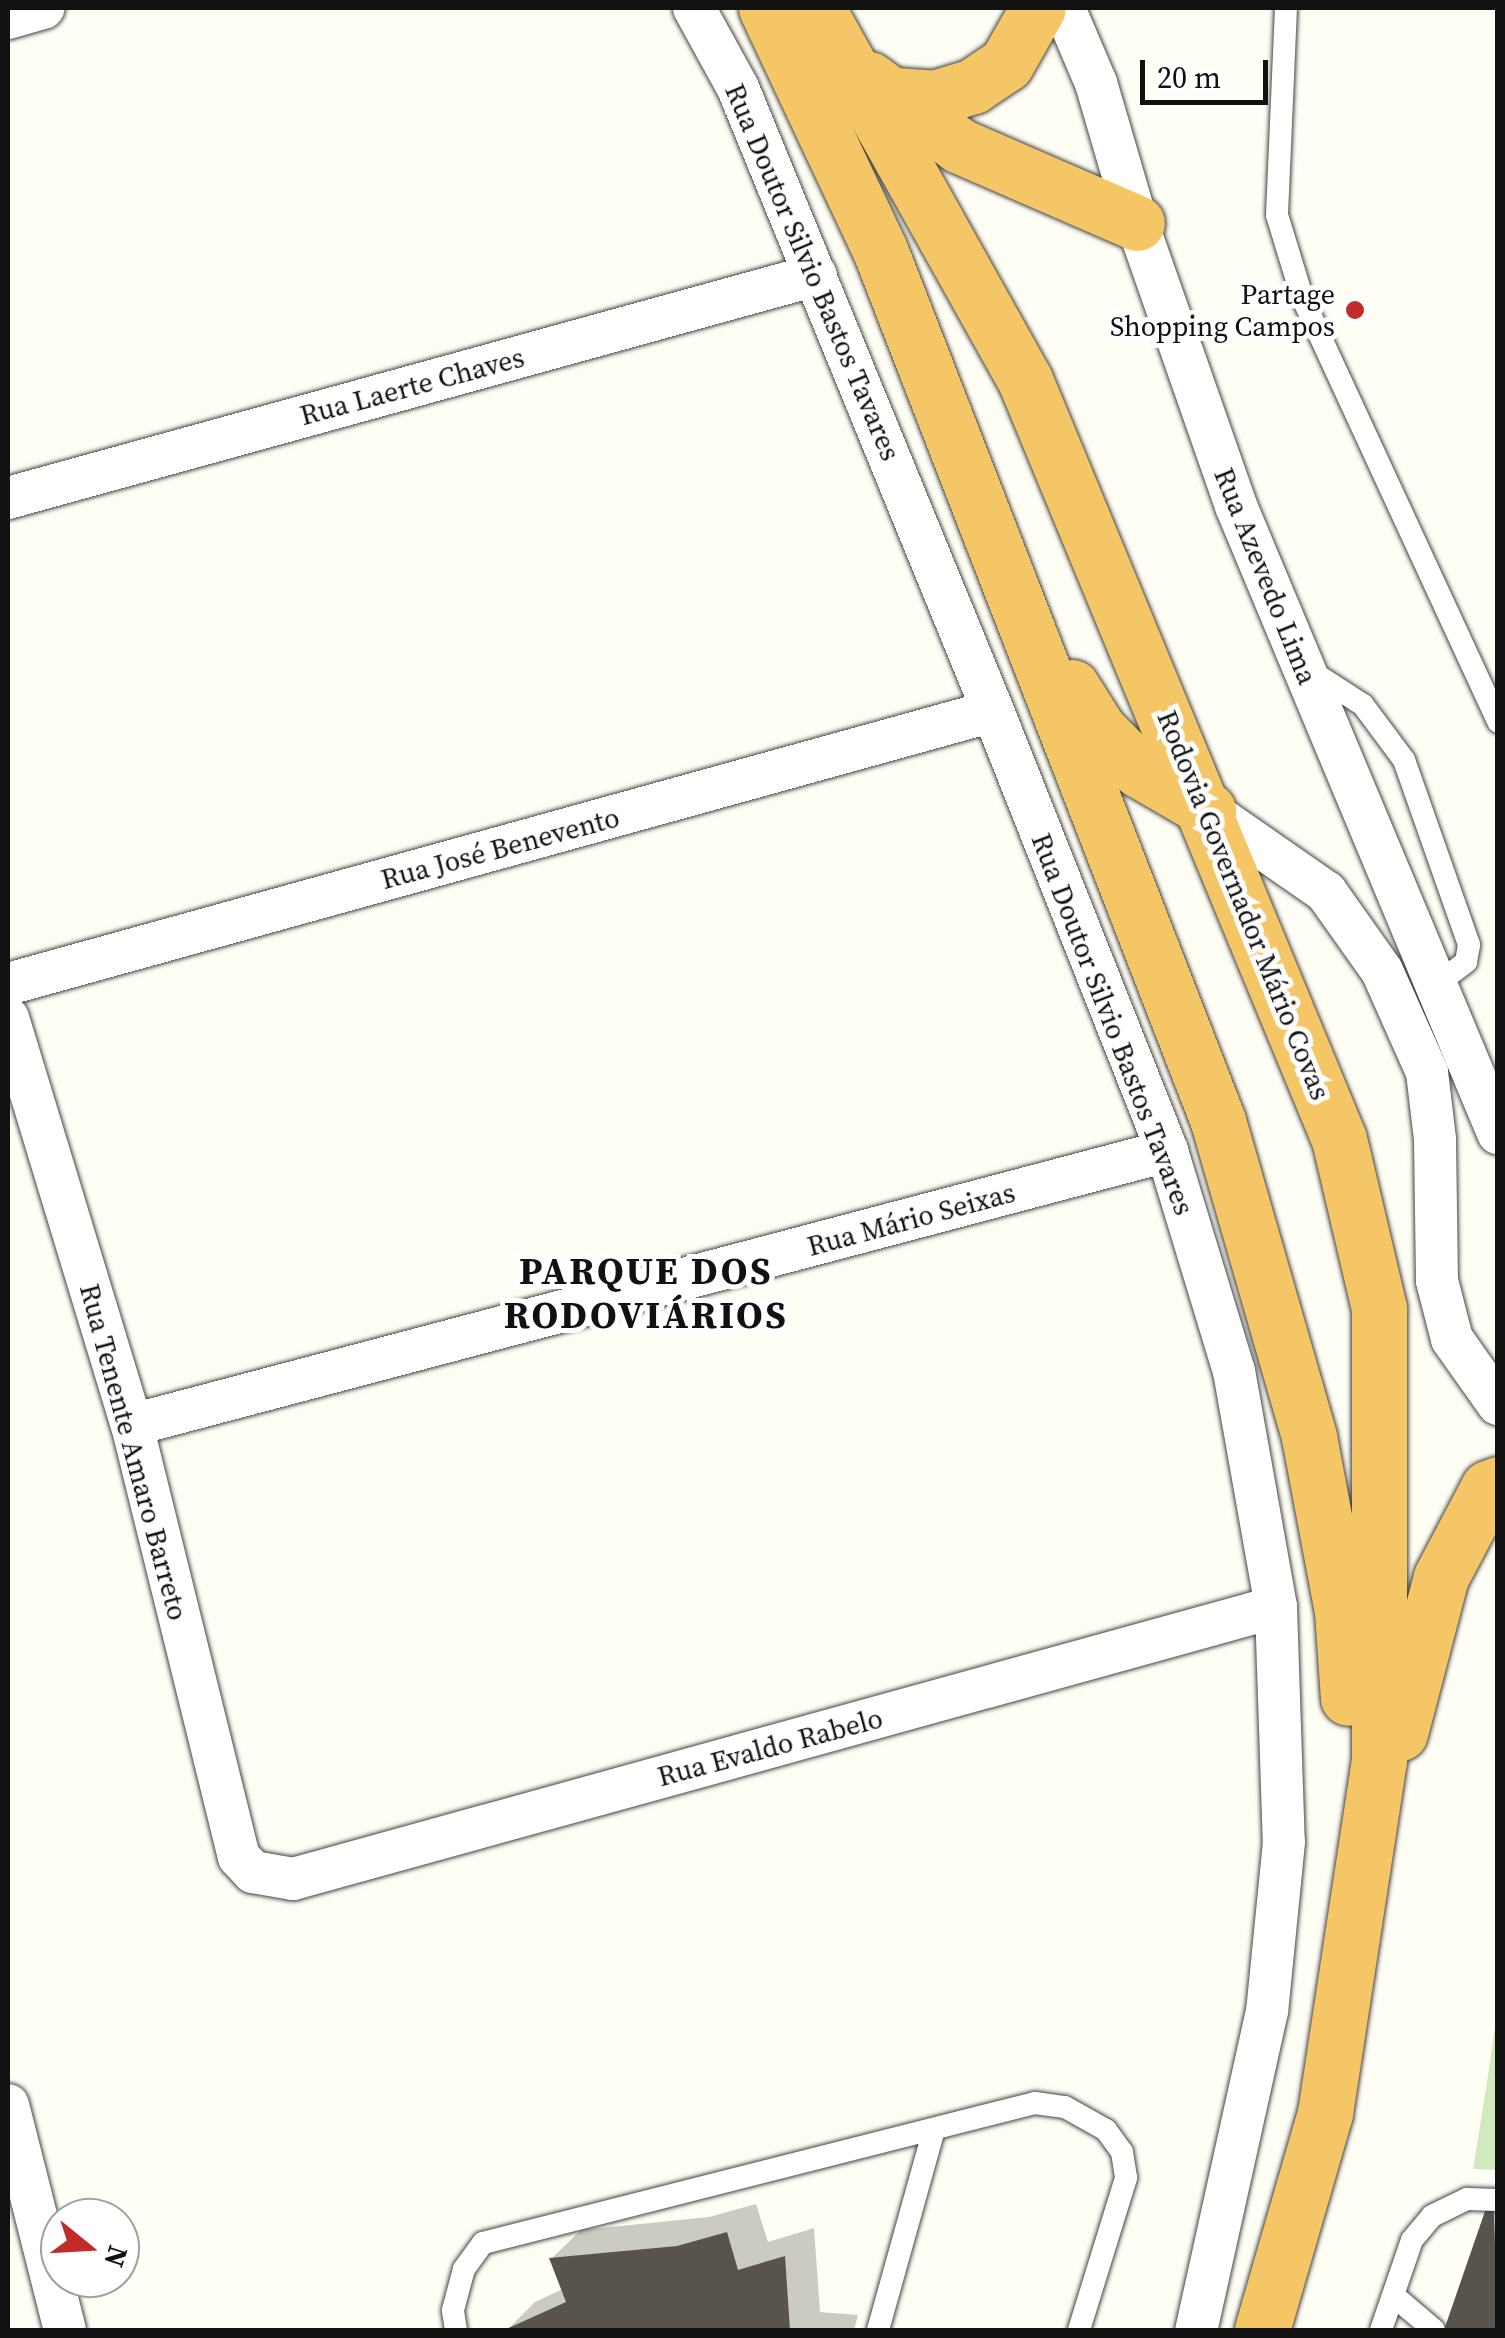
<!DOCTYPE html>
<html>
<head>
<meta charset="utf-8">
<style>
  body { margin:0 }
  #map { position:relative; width:1505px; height:2338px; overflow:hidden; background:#fffef4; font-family:"Source Serif 4",serif }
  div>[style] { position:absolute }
  .green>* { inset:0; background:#d1eabd }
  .shadow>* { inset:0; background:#0003 }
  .building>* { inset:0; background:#59534d }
  .roads { filter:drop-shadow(0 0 2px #444) drop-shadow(0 0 2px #444) }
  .service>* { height:22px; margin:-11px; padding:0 11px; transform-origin:11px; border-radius:11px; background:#fff }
  .minor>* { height:42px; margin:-21px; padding:0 21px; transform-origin:21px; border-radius:21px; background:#fff }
  .trunk>* { height:55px; margin:-27.5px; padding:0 27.5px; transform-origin:27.5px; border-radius:27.5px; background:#f5c665 }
  .dots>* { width:28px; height:28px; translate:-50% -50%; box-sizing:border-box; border:5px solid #fff; border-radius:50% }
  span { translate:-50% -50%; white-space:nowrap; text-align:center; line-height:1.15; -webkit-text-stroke:10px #fff; paint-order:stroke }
  .street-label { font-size:28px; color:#111 }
  .poi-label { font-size:28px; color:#111 }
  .right { translate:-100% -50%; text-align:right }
  .district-label { font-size:38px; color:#111; font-weight:700; letter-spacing:2.5px }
  .frame { position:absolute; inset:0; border:10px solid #111; pointer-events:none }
  .north { position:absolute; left:40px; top:2198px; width:100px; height:100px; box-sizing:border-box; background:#fff; border:2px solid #a0a0a0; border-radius:50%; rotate:108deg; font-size:28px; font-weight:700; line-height:40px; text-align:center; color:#111 }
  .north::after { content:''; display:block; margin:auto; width:35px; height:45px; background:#c12c28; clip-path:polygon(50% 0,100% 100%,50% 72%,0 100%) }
  .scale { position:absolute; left:1140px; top:60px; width:128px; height:45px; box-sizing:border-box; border:5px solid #111; border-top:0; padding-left:12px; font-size:30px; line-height:35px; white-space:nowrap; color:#111; -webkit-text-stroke:8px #fff; paint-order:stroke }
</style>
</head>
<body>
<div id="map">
  <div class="green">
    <div style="clip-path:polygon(1497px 2013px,1497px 2170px,1473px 2169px,1486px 2089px)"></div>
  </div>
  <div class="shadow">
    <div style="clip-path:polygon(1498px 2187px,1498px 2330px,1447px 2330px,1495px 2189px)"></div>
    <div style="clip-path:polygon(756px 2204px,768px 2242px,814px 2228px,820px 2312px,858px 2315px,854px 2330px,507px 2330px,535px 2302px,563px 2289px,551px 2259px,581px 2230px,709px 2217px)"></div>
  </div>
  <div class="building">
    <div style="clip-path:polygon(1493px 2188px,1498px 2330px,1444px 2330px)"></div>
    <div style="clip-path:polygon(727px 2232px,738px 2270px,785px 2256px,790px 2330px,504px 2330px,566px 2302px,549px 2258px,677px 2246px)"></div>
  </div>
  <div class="roads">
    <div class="service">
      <div style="left:1286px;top:8px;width:207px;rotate:92.5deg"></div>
      <div style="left:1277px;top:215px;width:86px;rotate:73deg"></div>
      <div style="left:1302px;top:297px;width:468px;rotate:65.2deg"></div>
      <div style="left:1309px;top:670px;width:64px;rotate:32.9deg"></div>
      <div style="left:1363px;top:705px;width:69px;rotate:53.3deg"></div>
      <div style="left:1404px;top:760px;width:196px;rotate:70.6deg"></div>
      <div style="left:1469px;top:945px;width:17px;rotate:100deg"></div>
      <div style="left:1466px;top:962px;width:34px;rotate:143deg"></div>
      <div style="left:1394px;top:2296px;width:52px;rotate:40.4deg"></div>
      <div style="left:456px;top:2330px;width:20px;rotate:-99deg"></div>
      <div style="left:453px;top:2310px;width:42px;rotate:-75deg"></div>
      <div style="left:464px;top:2269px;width:32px;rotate:-54deg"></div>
      <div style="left:483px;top:2243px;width:569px;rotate:-14.23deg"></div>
      <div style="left:1035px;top:2103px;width:30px;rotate:8deg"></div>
      <div style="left:1065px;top:2107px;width:47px;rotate:29.3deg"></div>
      <div style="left:1106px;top:2130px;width:27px;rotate:54deg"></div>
      <div style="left:1122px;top:2152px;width:26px;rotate:81deg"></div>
      <div style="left:1126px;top:2178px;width:159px;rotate:107.2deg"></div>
      <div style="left:878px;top:2330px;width:208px;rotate:-74.4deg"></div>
      <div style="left:1381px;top:2330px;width:95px;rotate:-71deg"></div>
      <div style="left:1412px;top:2240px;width:31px;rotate:-50deg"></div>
      <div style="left:1432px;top:2216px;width:39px;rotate:-26deg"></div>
      <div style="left:1467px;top:2199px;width:31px;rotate:2deg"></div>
    </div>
    <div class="minor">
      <div style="left:694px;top:8px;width:91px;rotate:61.2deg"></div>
      <div style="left:738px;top:88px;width:673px;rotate:67.74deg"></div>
      <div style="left:993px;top:711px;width:473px;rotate:68.4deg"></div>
      <div style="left:1167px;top:1151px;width:230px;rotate:73.1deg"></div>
      <div style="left:1234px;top:1371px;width:240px;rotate:79.9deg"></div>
      <div style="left:1276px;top:1607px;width:235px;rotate:88.1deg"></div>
      <div style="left:1284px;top:1842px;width:170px;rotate:95.7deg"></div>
      <div style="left:1267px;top:2011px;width:327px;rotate:102.5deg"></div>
      <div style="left:1064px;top:8px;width:82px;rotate:66.9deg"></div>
      <div style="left:1096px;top:83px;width:146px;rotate:73.7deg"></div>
      <div style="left:1137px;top:223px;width:300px;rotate:70.7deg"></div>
      <div style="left:1236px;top:506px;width:680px;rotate:67.32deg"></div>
      <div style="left:8px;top:18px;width:37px;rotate:-16deg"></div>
      <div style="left:8px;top:498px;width:838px;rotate:-15.43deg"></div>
      <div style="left:1208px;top:810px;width:144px;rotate:34.8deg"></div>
      <div style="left:1326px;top:892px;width:97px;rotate:54.7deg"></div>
      <div style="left:1382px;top:971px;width:111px;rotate:66deg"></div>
      <div style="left:1427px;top:1072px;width:67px;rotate:83.2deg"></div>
      <div style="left:1435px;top:1139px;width:142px;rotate:89.2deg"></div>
      <div style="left:1437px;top:1281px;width:60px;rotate:75.5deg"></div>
      <div style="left:1452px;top:1339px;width:80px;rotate:54.7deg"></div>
      <div style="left:8px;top:984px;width:1022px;rotate:-15.49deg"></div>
      <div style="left:8px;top:1018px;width:425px;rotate:73.1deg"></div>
      <div style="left:132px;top:1425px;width:445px;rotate:76.1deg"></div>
      <div style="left:239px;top:1857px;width:21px;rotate:47deg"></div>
      <div style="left:253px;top:1872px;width:41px;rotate:9.9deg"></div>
      <div style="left:293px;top:1879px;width:1020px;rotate:-15.47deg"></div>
      <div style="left:132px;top:1425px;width:1071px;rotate:-14.83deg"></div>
      <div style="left:8px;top:2105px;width:232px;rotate:75.8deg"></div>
    </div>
    <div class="trunk">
      <div style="left:766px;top:8px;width:268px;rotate:64.8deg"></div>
      <div style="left:880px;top:250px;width:934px;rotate:68.79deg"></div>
      <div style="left:1218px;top:1121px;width:329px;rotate:73.9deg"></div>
      <div style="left:1309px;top:1437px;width:177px;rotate:79.3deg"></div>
      <div style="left:1342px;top:1611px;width:87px;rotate:86.1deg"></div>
      <div style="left:817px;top:8px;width:426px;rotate:60.8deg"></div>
      <div style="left:1025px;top:380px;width:821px;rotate:67.53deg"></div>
      <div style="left:1339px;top:1139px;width:174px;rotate:76.7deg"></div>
      <div style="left:1379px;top:1308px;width:452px;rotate:90deg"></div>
      <div style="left:1379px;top:1760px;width:357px;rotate:98.7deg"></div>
      <div style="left:1325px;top:2113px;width:226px;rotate:106.2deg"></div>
      <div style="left:869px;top:79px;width:113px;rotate:36.4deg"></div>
      <div style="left:960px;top:146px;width:193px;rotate:23.5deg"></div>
      <div style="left:895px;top:95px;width:39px;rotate:4deg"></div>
      <div style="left:934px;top:98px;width:41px;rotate:-17.1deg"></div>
      <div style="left:973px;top:86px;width:40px;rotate:-34deg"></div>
      <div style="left:1006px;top:64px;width:64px;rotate:-60.3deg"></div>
      <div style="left:1072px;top:687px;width:51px;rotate:57.9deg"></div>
      <div style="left:1099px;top:730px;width:57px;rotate:45deg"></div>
      <div style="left:1139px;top:770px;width:80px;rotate:30.1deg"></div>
      <div style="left:1400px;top:1733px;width:161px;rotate:-75.3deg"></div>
      <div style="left:1441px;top:1577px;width:101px;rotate:-62.2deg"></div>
      <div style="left:1488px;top:1488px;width:11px;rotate:-22deg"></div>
    </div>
  </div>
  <div class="dots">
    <div style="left:1355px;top:310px;background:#c12c28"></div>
  </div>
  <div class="street-label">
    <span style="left:813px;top:272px;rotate:67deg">Rua Doutor Silvio Bastos Tavares</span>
    <span style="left:412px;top:386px;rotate:-15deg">Rua Laerte Chaves</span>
    <span style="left:1266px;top:576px;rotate:68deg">Rua Azevedo Lima</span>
    <span style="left:500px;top:848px;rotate:-15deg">Rua José Benevento</span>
    <span style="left:1244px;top:905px;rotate:68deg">Rodovia Governador Mário Covas</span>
    <span style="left:1113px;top:1024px;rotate:69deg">Rua Doutor Silvio Bastos Tavares</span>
    <span style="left:911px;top:1219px;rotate:-15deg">Rua Mário Seixas</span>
    <span style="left:134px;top:1452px;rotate:75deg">Rua Tenente Amaro Barreto</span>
    <span style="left:770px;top:1747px;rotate:-15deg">Rua Evaldo Rabelo</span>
  </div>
  <div class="poi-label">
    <span class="right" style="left:1335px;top:310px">Partage<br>Shopping Campos</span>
  </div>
  <div class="district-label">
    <span style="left:646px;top:1294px">PARQUE DOS<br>RODOVIÁRIOS</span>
  </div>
  <div class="frame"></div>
  <div class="north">N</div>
  <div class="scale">20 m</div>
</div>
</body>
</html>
